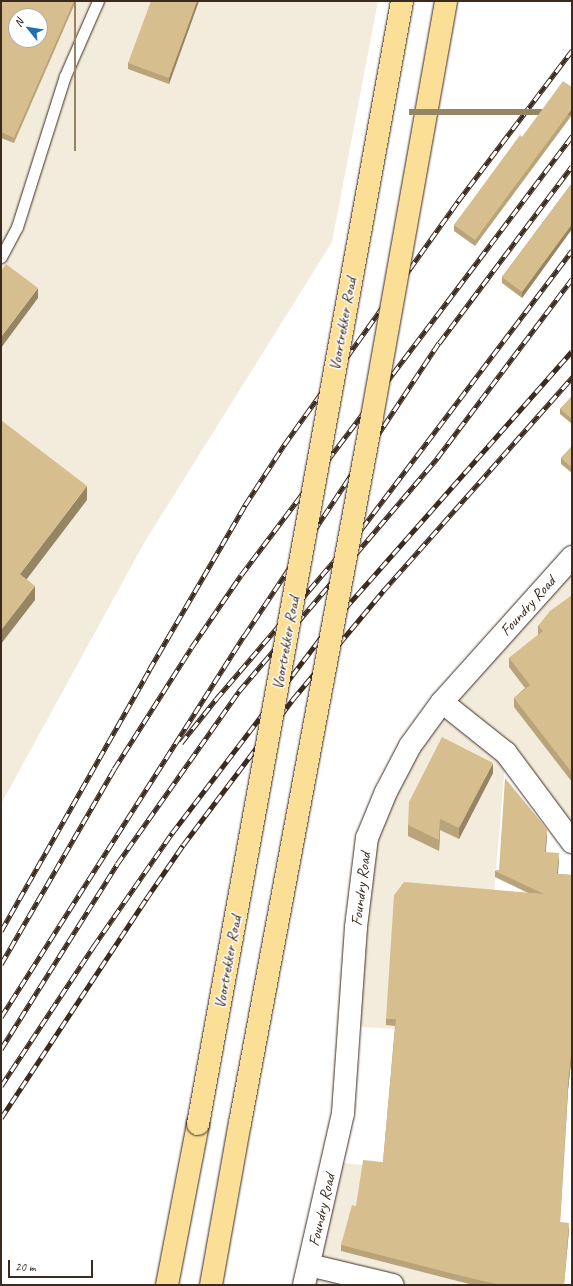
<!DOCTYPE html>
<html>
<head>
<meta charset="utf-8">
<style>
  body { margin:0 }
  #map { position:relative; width:573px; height:1286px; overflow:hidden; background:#fff; font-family:Caveat,sans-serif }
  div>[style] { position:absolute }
  .built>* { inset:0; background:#f3ecdd }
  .roads { filter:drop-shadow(0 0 1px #3b2a1e) drop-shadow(0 0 1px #3b2a1e) }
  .lane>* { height:11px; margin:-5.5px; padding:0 5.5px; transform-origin:5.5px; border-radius:5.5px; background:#fff }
  .street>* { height:22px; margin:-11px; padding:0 11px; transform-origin:11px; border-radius:11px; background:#fff }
  .primary>* { height:22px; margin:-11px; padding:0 11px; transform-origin:11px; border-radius:11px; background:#fbdf96 }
  .rail>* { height:4.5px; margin-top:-2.25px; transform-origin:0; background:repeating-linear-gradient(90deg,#fff 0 9px,#3b2a1e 0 18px); box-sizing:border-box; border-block:1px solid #3b2a1e }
  .bridges { filter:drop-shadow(0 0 1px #3b2a1e) drop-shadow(0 0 1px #3b2a1e) }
  .primary-bridge>* { height:22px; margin:-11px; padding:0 11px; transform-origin:11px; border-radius:11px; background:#fbdf96 }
  .wall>* { inset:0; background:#b9a37a }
  .shaded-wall>* { inset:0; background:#968563; transform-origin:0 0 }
  .building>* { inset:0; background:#d7be8e }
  span { translate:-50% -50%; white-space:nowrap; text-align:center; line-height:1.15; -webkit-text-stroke:3px #fff; paint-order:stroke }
  .street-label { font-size:16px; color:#3b2a1e }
  .frame { position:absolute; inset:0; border:2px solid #3b2a1e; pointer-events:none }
  .north { position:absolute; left:8px; top:8px; width:40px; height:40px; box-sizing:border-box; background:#fff; border:1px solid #b1aaa5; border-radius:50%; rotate:300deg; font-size:11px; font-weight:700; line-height:16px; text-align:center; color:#3b2a1e }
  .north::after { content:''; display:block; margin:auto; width:14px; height:18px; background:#1f6fb2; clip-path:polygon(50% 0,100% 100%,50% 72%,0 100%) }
  .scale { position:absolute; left:8px; top:1260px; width:85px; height:18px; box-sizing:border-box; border:2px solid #3b2a1e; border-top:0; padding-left:5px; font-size:12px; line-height:14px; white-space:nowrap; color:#3b2a1e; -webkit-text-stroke:3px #fff; paint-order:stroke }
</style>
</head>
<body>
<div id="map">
  <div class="built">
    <div style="clip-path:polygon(evenodd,1px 1px,378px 1px,332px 242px,144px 543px,1px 804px,1px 1px,16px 16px,40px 16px,40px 40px,16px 40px,16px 16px)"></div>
    <div style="clip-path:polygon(572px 557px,572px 842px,506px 753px,482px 1035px,350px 1026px,367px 838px,410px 746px)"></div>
    <div style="clip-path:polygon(334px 1162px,469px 1176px,461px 1285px,304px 1285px)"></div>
  </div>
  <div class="roads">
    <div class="lane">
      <div style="left:1px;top:257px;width:34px;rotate:-62deg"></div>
      <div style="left:17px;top:227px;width:158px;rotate:-72.4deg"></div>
      <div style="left:65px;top:76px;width:82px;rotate:-66.3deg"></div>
    </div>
    <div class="street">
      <div style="left:442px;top:702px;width:82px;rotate:38.6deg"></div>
      <div style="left:506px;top:753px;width:111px;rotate:53.4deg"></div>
      <div style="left:309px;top:1265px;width:86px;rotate:13.4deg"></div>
      <div style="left:304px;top:1285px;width:176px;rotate:-77.2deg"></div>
      <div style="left:343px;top:1113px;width:186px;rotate:-86deg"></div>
      <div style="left:356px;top:927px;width:90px;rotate:-83deg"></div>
      <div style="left:367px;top:838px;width:50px;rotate:-67.6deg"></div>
      <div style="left:386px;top:792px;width:52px;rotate:-62.4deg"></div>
      <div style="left:410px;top:746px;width:54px;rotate:-54deg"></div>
      <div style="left:442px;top:702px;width:195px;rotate:-48.1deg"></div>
    </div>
    <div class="primary">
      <div style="left:167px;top:1285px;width:164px;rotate:-79.1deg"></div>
    </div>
  </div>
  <div class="rail">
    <div style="left:181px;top:743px;width:56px;rotate:-51.5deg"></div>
    <div style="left:216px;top:699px;width:225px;rotate:-49.5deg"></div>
    <div style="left:362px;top:528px;width:348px;rotate:-52.9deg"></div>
    <div style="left:1px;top:931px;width:300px;rotate:-60.4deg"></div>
    <div style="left:149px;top:670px;width:191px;rotate:-59.8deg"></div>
    <div style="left:245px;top:505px;width:72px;rotate:-57deg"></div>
    <div style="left:284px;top:445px;width:300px;rotate:-54.5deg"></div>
    <div style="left:458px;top:201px;width:189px;rotate:-52.9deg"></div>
    <div style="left:1px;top:964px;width:225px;rotate:-59.9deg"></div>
    <div style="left:114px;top:769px;width:143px;rotate:-57.5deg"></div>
    <div style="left:191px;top:648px;width:88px;rotate:-55.6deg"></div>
    <div style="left:241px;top:575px;width:550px;rotate:-52.98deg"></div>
    <div style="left:1px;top:1017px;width:452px;rotate:-57.5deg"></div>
    <div style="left:244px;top:636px;width:352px;rotate:-56.4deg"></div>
    <div style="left:439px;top:343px;width:221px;rotate:-53.1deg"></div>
    <div style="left:1px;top:1049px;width:218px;rotate:-57.9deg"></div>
    <div style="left:117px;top:864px;width:212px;rotate:-54.8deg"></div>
    <div style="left:239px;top:691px;width:306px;rotate:-49.6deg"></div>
    <div style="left:437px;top:458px;width:224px;rotate:-53deg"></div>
    <div style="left:1px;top:1086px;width:167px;rotate:-56.5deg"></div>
    <div style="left:93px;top:947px;width:139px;rotate:-55.3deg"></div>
    <div style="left:172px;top:833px;width:265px;rotate:-52.7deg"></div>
    <div style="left:333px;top:622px;width:361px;rotate:-48.6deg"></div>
    <div style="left:1px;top:1118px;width:263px;rotate:-56.5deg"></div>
    <div style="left:146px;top:899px;width:65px;rotate:-55.6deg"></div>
    <div style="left:183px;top:845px;width:183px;rotate:-53deg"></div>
    <div style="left:293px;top:699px;width:141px;rotate:-50.2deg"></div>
    <div style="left:383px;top:591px;width:286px;rotate:-48.5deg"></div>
  </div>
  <div class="bridges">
    <div class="primary-bridge">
      <div style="left:198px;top:1124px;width:1141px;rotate:-79.7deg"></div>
      <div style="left:211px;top:1285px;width:165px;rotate:-79.9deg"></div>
      <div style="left:240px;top:1123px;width:718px;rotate:-79.41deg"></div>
      <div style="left:372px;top:417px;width:423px;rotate:-79.9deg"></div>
    </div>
  </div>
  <div class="wall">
    <div style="clip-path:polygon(1px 1px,76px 1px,14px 143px,1px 138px)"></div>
    <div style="clip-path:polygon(199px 1px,169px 84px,128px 69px,128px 63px)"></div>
    <div style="clip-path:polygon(572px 87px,572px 115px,475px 246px,454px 231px,454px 225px,522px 137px)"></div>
    <div style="clip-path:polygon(572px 183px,572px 229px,522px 298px,502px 283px,502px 277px)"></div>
    <div style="clip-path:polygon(572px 396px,572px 424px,560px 414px,560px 409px)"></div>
    <div style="clip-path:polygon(572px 446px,572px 473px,561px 464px,561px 458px)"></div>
    <div style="clip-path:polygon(572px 580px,572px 592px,571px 590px,571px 581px)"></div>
    <div style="clip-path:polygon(572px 595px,572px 782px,514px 707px,514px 698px,525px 688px,509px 667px,509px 658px,538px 635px,538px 626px)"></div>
    <div style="clip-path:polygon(493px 773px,459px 839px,440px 830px,439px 851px,408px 836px,408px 825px)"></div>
    <div style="clip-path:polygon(547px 835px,546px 852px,559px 859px,558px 874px,572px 875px,572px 1053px,568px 1090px,560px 1223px,569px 1229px,564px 1285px,473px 1285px,341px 1251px,341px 1245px,356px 1206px,383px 1162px,395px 1026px,386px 1025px,386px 1019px,528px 893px,495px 877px,495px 871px,499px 870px)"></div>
  </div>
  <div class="shaded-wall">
    <div style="left:74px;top:1px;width:2px;height:150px"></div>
    <div style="clip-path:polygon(197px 1px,199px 1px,169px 84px,169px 78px)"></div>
    <div style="left:572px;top:109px;width:6px;height:163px;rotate:90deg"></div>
    <div style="clip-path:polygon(572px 224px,572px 229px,522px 298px,522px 292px)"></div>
    <div style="clip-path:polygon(38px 288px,38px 298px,1px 348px,1px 337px)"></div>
    <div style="clip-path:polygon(87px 486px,87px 500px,20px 588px,20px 574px)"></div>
    <div style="clip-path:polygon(35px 586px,35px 600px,1px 644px,1px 630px)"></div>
    <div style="clip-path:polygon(493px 763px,493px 773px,459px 839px,459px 828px)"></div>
    <div style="clip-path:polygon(440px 819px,440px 830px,439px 851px,439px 840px)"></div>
    <div style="clip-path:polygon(547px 829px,547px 835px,545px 858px,545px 852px)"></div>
    <div style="clip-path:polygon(559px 853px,559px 859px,557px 880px,557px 874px)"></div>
    <div style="clip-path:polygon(572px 1046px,572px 1053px,568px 1090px,560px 1229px,568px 1084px)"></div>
    <div style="clip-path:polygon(569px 1223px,569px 1229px,564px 1285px)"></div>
  </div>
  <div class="building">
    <div style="clip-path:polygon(evenodd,1px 1px,74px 1px,14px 138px,1px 132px,1px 1px,16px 16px,40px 16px,40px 40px,16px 40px,16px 16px)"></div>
    <div style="clip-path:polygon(151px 1px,197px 1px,169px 78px,128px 63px)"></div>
    <div style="clip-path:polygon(563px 81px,572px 87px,572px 109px,475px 240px,454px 225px,520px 135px,522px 137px)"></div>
    <div style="clip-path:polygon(572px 183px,572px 224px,522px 292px,502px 277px)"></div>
    <div style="clip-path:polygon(6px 264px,38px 288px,1px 337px,1px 271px)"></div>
    <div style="clip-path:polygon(572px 396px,572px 419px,560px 409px)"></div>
    <div style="clip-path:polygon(1px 420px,87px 486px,20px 574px,35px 586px,1px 630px)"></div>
    <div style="clip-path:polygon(572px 446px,572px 468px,561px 458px)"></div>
    <div style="clip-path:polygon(572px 595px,572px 773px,514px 698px,530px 685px,509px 658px,543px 631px,538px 626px,550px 611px)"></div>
    <div style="clip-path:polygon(442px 737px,493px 763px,459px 828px,440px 819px,439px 840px,408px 825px,409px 802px)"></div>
    <div style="clip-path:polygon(505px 778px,547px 829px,545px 852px,559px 853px,557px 874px,572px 875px,572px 1046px,568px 1084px,560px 1222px,569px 1223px,564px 1285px,500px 1285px,458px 1275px,341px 1245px,352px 1205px,356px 1206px,363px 1160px,383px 1162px,396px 1019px,386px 1019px,394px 895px,404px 882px,544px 894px,495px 871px,499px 870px)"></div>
  </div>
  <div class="street-label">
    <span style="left:343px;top:324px;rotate:-80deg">Voortrekker Road</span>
    <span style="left:528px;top:606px;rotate:-48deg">Foundry Road</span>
    <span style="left:286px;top:643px;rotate:-80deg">Voortrekker Road</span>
    <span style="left:361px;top:889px;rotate:-83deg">Foundry Road</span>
    <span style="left:228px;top:962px;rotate:-80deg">Voortrekker Road</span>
    <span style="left:322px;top:1210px;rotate:-77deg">Foundry Road</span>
  </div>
  <div class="frame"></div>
  <div class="north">N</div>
  <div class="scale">20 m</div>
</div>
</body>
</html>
